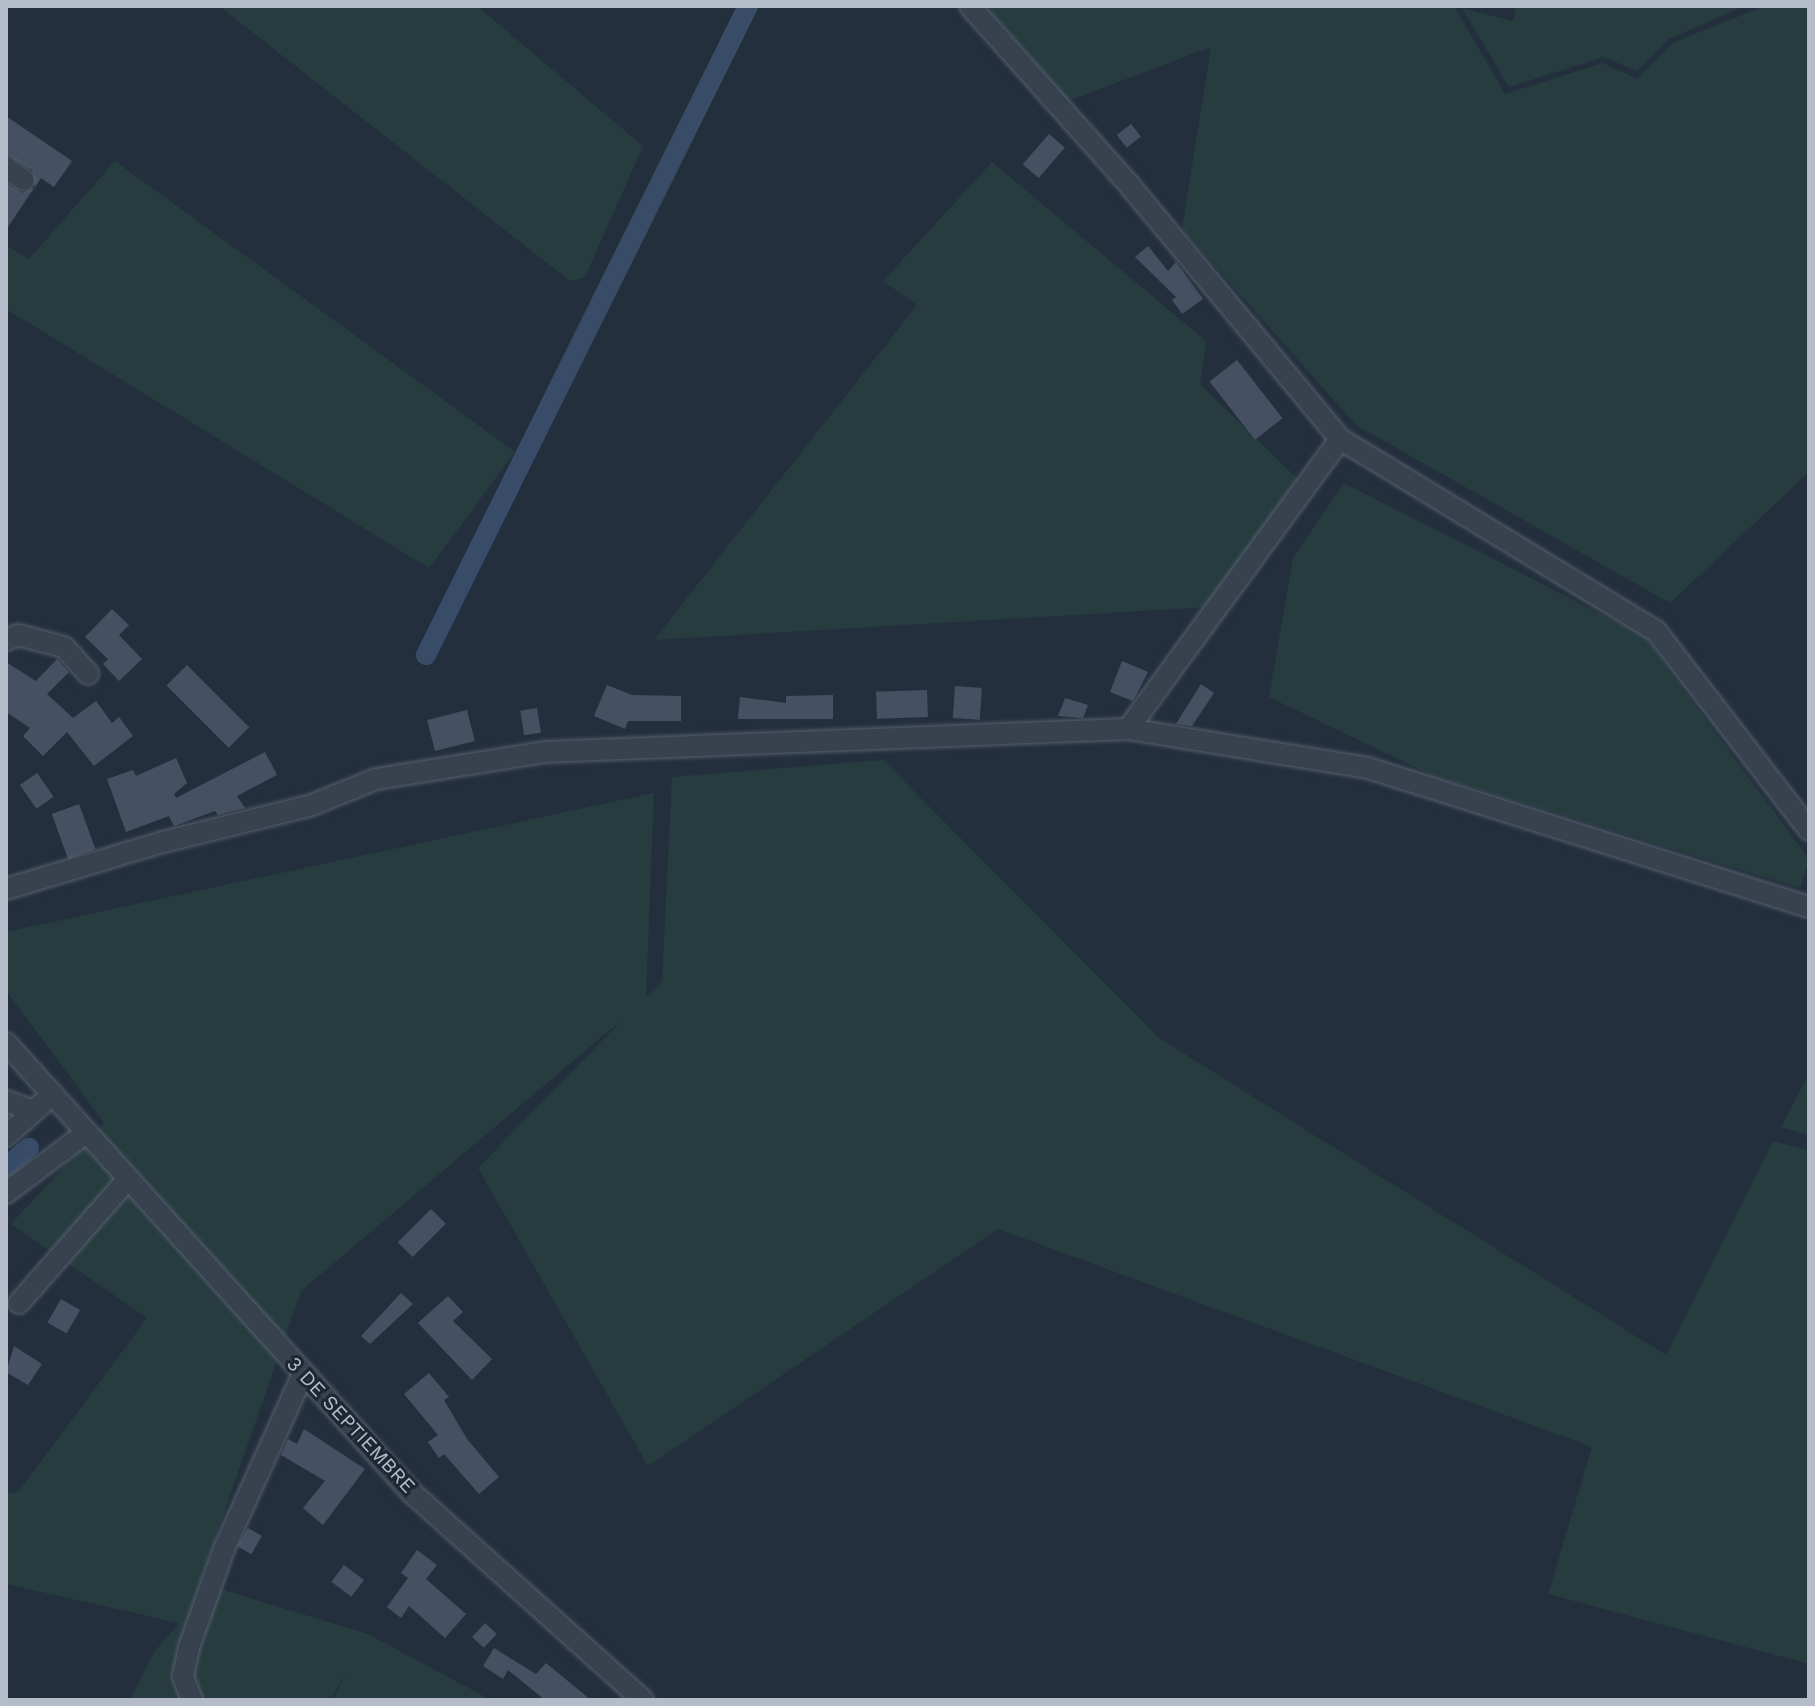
<!DOCTYPE html>
<html>
<head>
<meta charset="utf-8">
<style>
  body { margin:0 }
  #map { position:relative; width:1815px; height:1706px; overflow:hidden; background:#242f3e; font-family:"Work Sans",sans-serif }
  div>[style] { position:absolute }
  .green>* { inset:0; background:#263c3f }
  .canal>* { height:20px; margin:-10px; padding:0 10px; transform-origin:10px; border-radius:10px; background:#394c67 }
  .building>* { inset:0; background:#455162; transform-origin:0 0 }
  .roads { filter:drop-shadow(0 0 2px #565f6c) drop-shadow(0 0 2px #565f6c) }
  .minor>* { height:20px; margin:-10px; padding:0 10px; transform-origin:10px; border-radius:10px; background:#38414e }
  span { translate:-50% -50%; white-space:nowrap; text-align:center; line-height:1.15; -webkit-text-stroke:6px #1d2633; paint-order:stroke }
  .street-label { font-size:20px; color:#b4bcc9 }
  .frame { position:absolute; inset:0; border:8px solid #b4bcc9; pointer-events:none }
</style>
</head>
<body>
<div id="map">
  <div class="green">
    <div style="clip-path:polygon(219px 6px,477px 6px,643px 146px,585px 277px,570px 281px)"></div>
    <div style="clip-path:polygon(986px 6px,1454px 6px,1505px 94px,1603px 63px,1637px 79px,1672px 43px,1765px 6px,1809px 6px,1809px 472px,1670px 603px,1356px 425px,1182px 229px,1211px 47px,1068px 101px)"></div>
    <div style="clip-path:polygon(1516px 6px,1744px 6px,1669px 39px,1637px 71px,1603px 57px,1509px 87px,1462px 8px,1513px 21px)"></div>
    <div style="clip-path:polygon(115px 161px,515px 452px,429px 568px,6px 309px,6px 245px,29px 259px)"></div>
    <div style="clip-path:polygon(992px 162px,1206px 341px,1200px 384px,1303px 484px,1208px 607px,654px 640px,917px 305px,883px 281px)"></div>
    <div style="clip-path:polygon(1344px 483px,1644px 636px,1809px 859px,1800px 888px,1431px 775px,1269px 697px,1293px 558px)"></div>
    <div style="clip-path:polygon(883px 760px,1159px 1038px,1666px 1355px,1773px 1141px,1809px 1150px,1809px 1664px,1548px 1594px,1592px 1447px,998px 1229px,648px 1466px,478px 1168px,624px 1018px,301px 1291px,191px 1608px,211px 1586px,368px 1634px,491px 1700px,333px 1700px,349px 1668px,330px 1700px,130px 1700px,155px 1651px,179px 1623px,6px 1584px,6px 1494px,19px 1491px,147px 1318px,11px 1224px,104px 1123px,6px 990px,6px 932px,654px 793px,646px 997px,662px 981px,672px 777px)"></div>
    <div style="clip-path:polygon(1809px 1073px,1809px 1135px,1781px 1127px)"></div>
  </div>
  <div class="canal">
    <div style="left:426px;top:655px;width:724px;rotate:-63.61deg"></div>
    <div style="left:6px;top:1167px;width:30px;rotate:-40deg"></div>
  </div>
  <div class="building">
    <div style="clip-path:polygon(6px 116px,72px 161px,54px 187px,41px 178px,35px 187px,32px 170px,6px 154px)"></div>
    <div style="left:1131px;top:124px;width:16px;height:18px;rotate:52deg"></div>
    <div style="left:1049px;top:134px;width:21px;height:40px;rotate:41deg"></div>
    <div style="clip-path:polygon(6px 183px,22px 193px,34px 188px,6px 230px)"></div>
    <div style="clip-path:polygon(1148px 246px,1168px 271px,1176px 262px,1203px 299px,1182px 314px,1172px 300px,1176px 297px,1135px 257px)"></div>
    <div style="left:1237px;top:360px;width:74px;height:35px;rotate:52deg"></div>
    <div style="clip-path:polygon(112px 609px,129px 625px,119px 635px,142px 659px,119px 681px,103px 664px,108px 659px,85px 637px)"></div>
    <div style="clip-path:polygon(57px 659px,69px 672px,47px 694px,73px 718px,96px 701px,112px 723px,119px 717px,133px 736px,94px 766px,67px 732px,43px 756px,23px 736px,30px 728px,6px 712px,6px 662px,36px 681px)"></div>
    <div style="clip-path:polygon(1122px 661px,1148px 672px,1133px 701px,1110px 692px)"></div>
    <div style="left:187px;top:665px;width:88px;height:29px;rotate:45deg"></div>
    <div style="clip-path:polygon(1201px 684px,1214px 693px,1192px 726px,1176px 724px)"></div>
    <div style="clip-path:polygon(607px 685px,632px 695px,681px 696px,681px 721px,628px 721px,625px 729px,594px 716px)"></div>
    <div style="left:955px;top:686px;width:27px;height:32px;rotate:4deg"></div>
    <div style="left:927px;top:690px;width:27px;height:51px;rotate:88deg"></div>
    <div style="clip-path:polygon(833px 695px,833px 719px,738px 719px,740px 697px,786px 703px,786px 696px)"></div>
    <div style="clip-path:polygon(1065px 698px,1088px 705px,1083px 718px,1058px 716px)"></div>
    <div style="left:537px;top:708px;width:25px;height:17px;rotate:81deg"></div>
    <div style="left:467px;top:710px;width:32px;height:41px;rotate:76deg"></div>
    <div style="clip-path:polygon(265px 752px,277px 775px,237px 796px,245px 808px,218px 815px,215px 811px,174px 826px,169px 816px,126px 832px,107px 779px,133px 770px,136px 776px,176px 758px,187px 783px,174px 794px,176px 798px)"></div>
    <div style="left:37px;top:773px;width:29px;height:21px;rotate:55deg"></div>
    <div style="left:79px;top:804px;width:48px;height:29px;rotate:70deg"></div>
    <div style="left:431px;top:1209px;width:21px;height:47px;rotate:45deg"></div>
    <div style="clip-path:polygon(401px 1293px,413px 1304px,370px 1344px,361px 1336px)"></div>
    <div style="clip-path:polygon(448px 1296px,463px 1312px,453px 1321px,492px 1359px,472px 1380px,418px 1323px)"></div>
    <div style="left:61px;top:1299px;width:22px;height:27px;rotate:30deg"></div>
    <div style="clip-path:polygon(14px 1346px,42px 1364px,28px 1385px,6px 1372px)"></div>
    <div style="clip-path:polygon(429px 1373px,449px 1397px,444px 1400px,467px 1439px,499px 1477px,479px 1494px,444px 1454px,439px 1458px,428px 1442px,438px 1435px,404px 1394px)"></div>
    <div style="clip-path:polygon(304px 1429px,365px 1469px,323px 1525px,303px 1508px,325px 1481px,281px 1455px,288px 1439px,297px 1444px)"></div>
    <div style="left:248px;top:1528px;width:16px;height:21px;rotate:30deg"></div>
    <div style="clip-path:polygon(417px 1550px,437px 1565px,426px 1579px,466px 1614px,445px 1638px,409px 1606px,401px 1618px,387px 1607px,408px 1578px,401px 1573px)"></div>
    <div style="left:344px;top:1565px;width:25px;height:21px;rotate:37deg"></div>
    <div style="left:485px;top:1623px;width:16px;height:19px;rotate:43deg"></div>
    <div style="clip-path:polygon(494px 1648px,536px 1674px,546px 1663px,591px 1700px,545px 1700px,508px 1670px,503px 1679px,483px 1666px)"></div>
  </div>
  <div class="roads">
    <div class="minor">
      <div style="left:970px;top:6px;width:242px;rotate:48.3deg"></div>
      <div style="left:1131px;top:187px;width:327px;rotate:50.3deg"></div>
      <div style="left:1340px;top:439px;width:370px;rotate:31.3deg"></div>
      <div style="left:1656px;top:631px;width:251px;rotate:52.4deg"></div>
      <div style="left:6px;top:167px;width:22px;rotate:36deg"></div>
      <div style="left:6px;top:640px;width:13px;rotate:-23deg"></div>
      <div style="left:18px;top:635px;width:48px;rotate:14.6deg"></div>
      <div style="left:64px;top:647px;width:36px;rotate:48deg"></div>
      <div style="left:1128px;top:729px;width:359px;rotate:-53.8deg"></div>
      <div style="left:6px;top:889px;width:164px;rotate:-16.7deg"></div>
      <div style="left:163px;top:842px;width:154px;rotate:-13.9deg"></div>
      <div style="left:312px;top:805px;width:69px;rotate:-22.1deg"></div>
      <div style="left:376px;top:779px;width:170px;rotate:-9.1deg"></div>
      <div style="left:544px;top:752px;width:584px;rotate:-2.26deg"></div>
      <div style="left:1128px;top:729px;width:243px;rotate:9.2deg"></div>
      <div style="left:1368px;top:768px;width:462px;rotate:17.5deg"></div>
      <div style="left:6px;top:1043px;width:605px;rotate:47.95deg"></div>
      <div style="left:411px;top:1492px;width:312px;rotate:41.9deg"></div>
      <div style="left:6px;top:1101px;width:29px;rotate:20deg"></div>
      <div style="left:6px;top:1136px;width:62px;rotate:-41.7deg"></div>
      <div style="left:6px;top:1193px;width:100px;rotate:-36.9deg"></div>
      <div style="left:19px;top:1303px;width:165px;rotate:-48.7deg"></div>
      <div style="left:192px;top:1700px;width:26px;rotate:-111deg"></div>
      <div style="left:183px;top:1676px;width:30px;rotate:-78deg"></div>
      <div style="left:189px;top:1647px;width:104px;rotate:-70.3deg"></div>
      <div style="left:224px;top:1549px;width:192px;rotate:-65.7deg"></div>
    </div>
  </div>
  <div class="street-label">
    <span style="left:351px;top:1425px;rotate:47deg">3 DE SEPTIEMBRE</span>
  </div>
  <div class="frame"></div>
</div>
</body>
</html>
